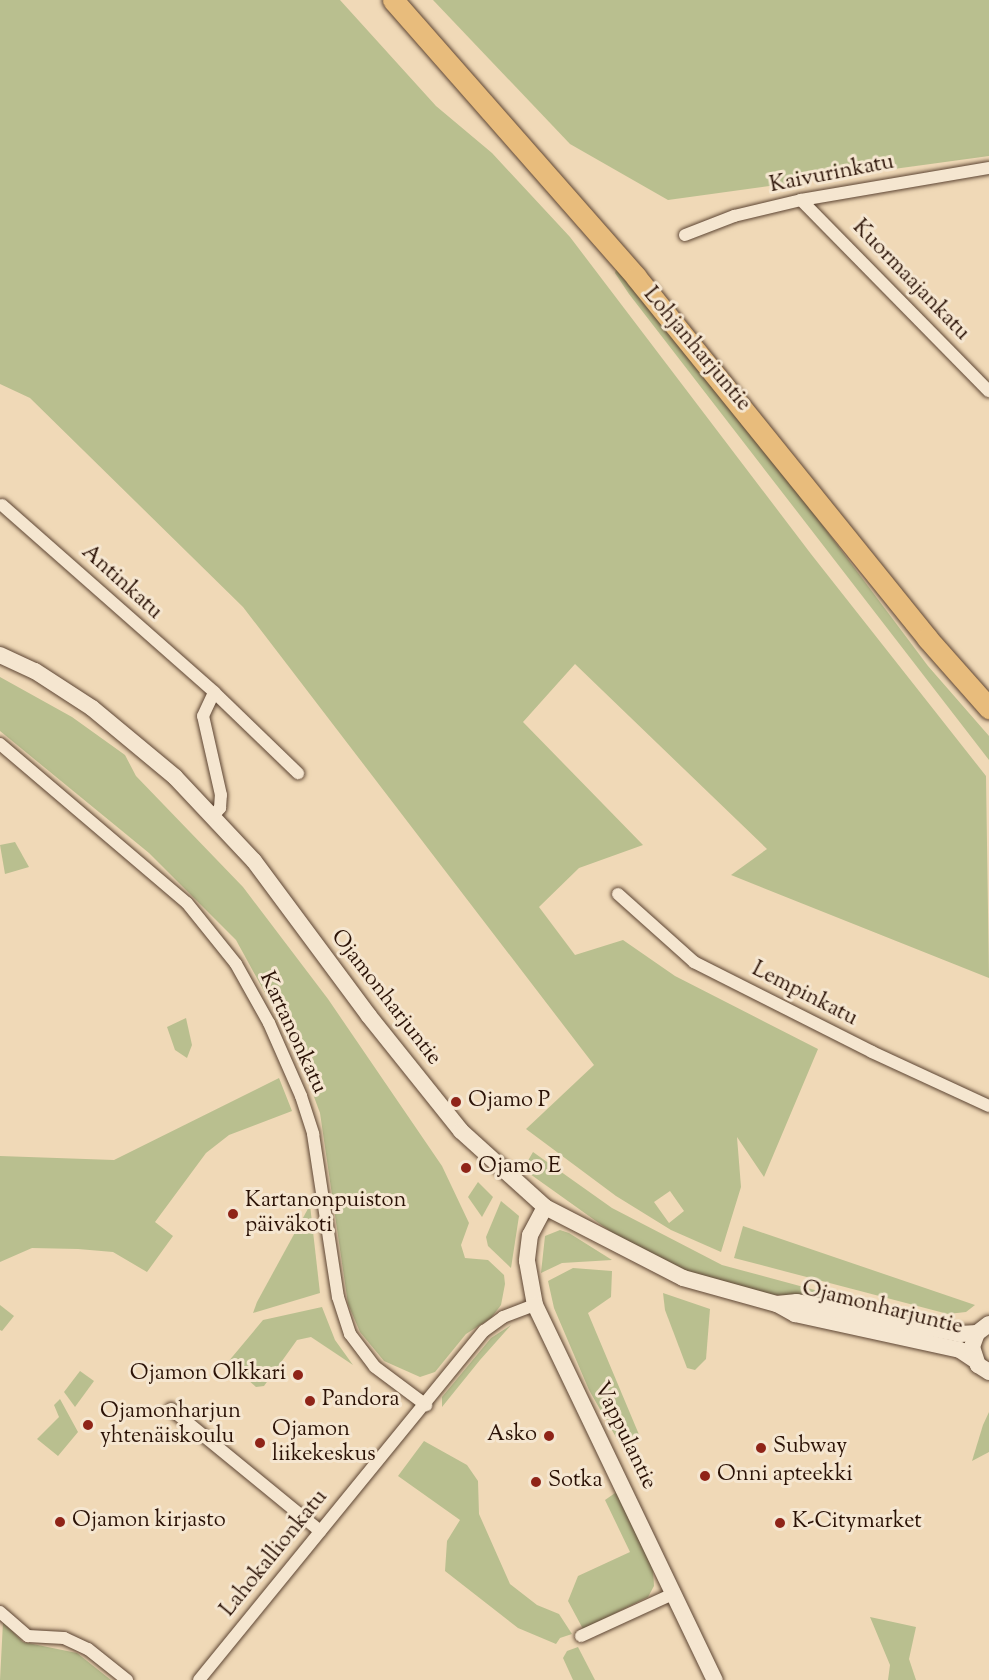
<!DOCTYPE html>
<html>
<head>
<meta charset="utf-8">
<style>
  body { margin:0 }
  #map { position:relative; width:989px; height:1680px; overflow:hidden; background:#f0d9b7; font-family:"Sorts Mill Goudy",serif }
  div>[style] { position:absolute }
  .green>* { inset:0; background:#b9bf8f }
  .roads { filter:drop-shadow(0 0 2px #5c4432) drop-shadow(0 0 2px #5c4432) }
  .street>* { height:12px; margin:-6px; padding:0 6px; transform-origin:6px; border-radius:6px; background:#f5e6d0 }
  .secondary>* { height:16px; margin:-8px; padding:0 8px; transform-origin:8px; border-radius:8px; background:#f5e6d0 }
  .highway>* { height:21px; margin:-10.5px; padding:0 10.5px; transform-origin:10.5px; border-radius:10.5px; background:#e8bc7c }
  .dots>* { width:16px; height:16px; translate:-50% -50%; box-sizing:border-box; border:3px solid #f5e6d0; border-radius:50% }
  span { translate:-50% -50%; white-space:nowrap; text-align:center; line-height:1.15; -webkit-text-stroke:6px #f5e6d0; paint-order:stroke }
  .street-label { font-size:22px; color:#2b1206 }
  .poi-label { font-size:22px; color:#2b1206 }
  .left { translate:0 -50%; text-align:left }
  .right { translate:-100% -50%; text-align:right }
</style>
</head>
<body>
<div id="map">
  <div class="green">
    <div style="clip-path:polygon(evenodd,0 0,340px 0,436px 106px,492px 153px,570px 237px,811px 554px,986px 776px,989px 978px,731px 875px,767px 849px,575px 664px,523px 722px,643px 845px,579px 868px,539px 907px,575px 955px,623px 940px,675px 976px,818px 1049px,764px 1177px,737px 1137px,741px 1187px,721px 1252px,671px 1230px,616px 1196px,526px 1129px,594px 1065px,243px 607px,30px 398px,0 384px,0 0,670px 1191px,684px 1211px,669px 1223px,654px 1202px,670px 1191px)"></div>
    <div style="clip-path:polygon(433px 0,989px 0,989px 156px,668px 200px,570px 144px)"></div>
    <div style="clip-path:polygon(617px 267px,784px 474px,928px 666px,989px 736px,989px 760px,629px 294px,615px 273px)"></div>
    <div style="clip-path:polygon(0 677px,72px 717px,125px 755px,136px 776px,243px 887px,328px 999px,442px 1166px,469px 1223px,461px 1245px,465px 1258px,488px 1260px,504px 1275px,505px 1284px,501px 1305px,491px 1318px,466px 1334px,435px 1372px,420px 1377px,384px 1361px,360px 1332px,348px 1304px,320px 1113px,297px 1051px,236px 940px,149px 853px,0 731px)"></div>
    <div style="clip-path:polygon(15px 842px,29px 867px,5px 874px,0 845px)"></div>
    <div style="clip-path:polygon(186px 1018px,192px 1045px,187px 1058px,175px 1050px,167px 1027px)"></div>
    <div style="clip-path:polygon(279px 1078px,292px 1111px,229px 1135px,206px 1153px,155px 1222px,173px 1236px,147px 1272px,113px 1252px,78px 1249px,32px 1248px,0 1262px,0 1156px,114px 1160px)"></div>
    <div style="clip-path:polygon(533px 1152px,612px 1208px,722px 1265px,948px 1326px,803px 1295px,771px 1295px,685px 1271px,624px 1241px,523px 1169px)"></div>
    <div style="clip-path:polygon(478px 1182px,493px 1197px,482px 1217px,468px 1197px)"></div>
    <div style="clip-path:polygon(501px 1201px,519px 1216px,511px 1268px,488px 1246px,486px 1237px)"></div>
    <div style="clip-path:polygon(310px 1205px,320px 1293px,253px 1313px,257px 1302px)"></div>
    <div style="clip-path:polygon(743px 1226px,975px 1305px,966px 1312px,948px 1314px,734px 1258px)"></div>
    <div style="clip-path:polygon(560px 1230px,569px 1233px,612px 1260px,562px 1263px,541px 1273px,545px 1236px)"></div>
    <div style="clip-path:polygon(573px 1268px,612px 1271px,611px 1297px,588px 1313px,640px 1437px,625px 1453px,589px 1390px,554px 1308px,548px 1281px)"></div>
    <div style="clip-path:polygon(663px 1293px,710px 1309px,706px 1359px,695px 1370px,687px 1368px,665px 1310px)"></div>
    <div style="clip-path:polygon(0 1305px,14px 1316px,2px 1331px,0 1330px)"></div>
    <div style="clip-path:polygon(322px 1307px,335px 1340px,353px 1365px,311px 1337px,297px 1340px,264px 1386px,256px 1387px,228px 1362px,263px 1320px)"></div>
    <div style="clip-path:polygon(511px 1325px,480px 1360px,442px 1407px,442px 1397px,491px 1338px)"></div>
    <div style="clip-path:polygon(80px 1371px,94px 1381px,75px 1407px,64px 1392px)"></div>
    <div style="clip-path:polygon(60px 1399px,78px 1432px,58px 1456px,37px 1439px,59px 1417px,54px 1405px)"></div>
    <div style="clip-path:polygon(989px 1412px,989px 1452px,972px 1461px,983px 1425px)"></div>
    <div style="clip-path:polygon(424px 1441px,467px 1465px,478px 1481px,479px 1514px,510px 1584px,537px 1605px,559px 1614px,572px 1634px,560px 1638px,556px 1644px,518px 1628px,445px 1571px,447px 1541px,460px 1520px,398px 1476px)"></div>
    <div style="clip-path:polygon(618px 1491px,653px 1570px,654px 1586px,648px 1597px,583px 1629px,568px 1601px,578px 1576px,630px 1552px,605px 1500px)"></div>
    <div style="clip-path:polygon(870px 1617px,916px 1627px,909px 1659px,916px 1680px,888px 1680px,890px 1665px)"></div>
    <div style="clip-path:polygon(3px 1622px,23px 1642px,77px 1653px,111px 1680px,0 1680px)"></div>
    <div style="clip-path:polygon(578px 1647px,595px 1680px,573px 1680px,563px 1658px,567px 1651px)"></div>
  </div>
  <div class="roads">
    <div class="street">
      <div style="left:801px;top:200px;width:268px;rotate:45.5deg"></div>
      <div style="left:685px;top:235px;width:53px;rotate:-21.2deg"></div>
      <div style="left:734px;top:216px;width:69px;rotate:-13.4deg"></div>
      <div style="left:801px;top:200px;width:191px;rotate:-9.7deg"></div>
      <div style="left:2px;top:505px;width:283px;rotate:41.4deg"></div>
      <div style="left:214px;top:692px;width:117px;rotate:44deg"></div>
      <div style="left:0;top:744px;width:245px;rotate:40.4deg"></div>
      <div style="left:187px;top:903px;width:78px;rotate:51.2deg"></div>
      <div style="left:236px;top:964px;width:68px;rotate:60.8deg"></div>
      <div style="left:269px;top:1023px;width:80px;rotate:66.3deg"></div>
      <div style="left:301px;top:1096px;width:40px;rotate:72deg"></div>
      <div style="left:313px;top:1134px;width:165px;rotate:81.3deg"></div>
      <div style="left:338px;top:1297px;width:39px;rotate:72deg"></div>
      <div style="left:350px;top:1334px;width:41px;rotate:52.9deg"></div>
      <div style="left:375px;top:1367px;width:64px;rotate:36.7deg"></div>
      <div style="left:213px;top:816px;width:11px;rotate:-49deg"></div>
      <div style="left:220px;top:808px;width:13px;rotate:-86deg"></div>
      <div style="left:221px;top:795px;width:81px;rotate:-102.8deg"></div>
      <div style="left:203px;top:716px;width:26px;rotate:-65deg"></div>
      <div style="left:618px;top:894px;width:102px;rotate:41.8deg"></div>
      <div style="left:694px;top:962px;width:199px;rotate:26.8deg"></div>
      <div style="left:872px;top:1052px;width:129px;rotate:24.8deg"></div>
      <div style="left:171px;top:1409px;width:193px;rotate:39.3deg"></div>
      <div style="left:0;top:1612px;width:37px;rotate:41deg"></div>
      <div style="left:28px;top:1636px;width:36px;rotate:3deg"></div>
      <div style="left:64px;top:1638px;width:26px;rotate:25deg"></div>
      <div style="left:88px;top:1649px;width:50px;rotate:38.5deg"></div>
      <div style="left:581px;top:1636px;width:103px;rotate:-24.6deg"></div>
      <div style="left:199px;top:1680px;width:451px;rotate:-50.8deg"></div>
      <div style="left:484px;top:1331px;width:24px;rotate:-36deg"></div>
      <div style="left:503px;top:1317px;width:34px;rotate:-21deg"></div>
    </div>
    <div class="secondary">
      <div style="left:0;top:655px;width:38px;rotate:25deg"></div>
      <div style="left:35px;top:671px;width:68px;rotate:33deg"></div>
      <div style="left:92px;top:708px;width:108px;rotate:39.7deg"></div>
      <div style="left:175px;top:777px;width:115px;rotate:46.8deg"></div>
      <div style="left:254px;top:861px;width:193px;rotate:53.4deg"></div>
      <div style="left:369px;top:1016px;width:147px;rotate:51.3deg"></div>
      <div style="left:461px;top:1131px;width:113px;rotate:42.1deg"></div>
      <div style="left:545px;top:1207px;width:155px;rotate:27.2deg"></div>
      <div style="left:683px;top:1278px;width:98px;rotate:15.5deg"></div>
      <div style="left:777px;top:1304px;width:21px;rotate:29deg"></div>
      <div style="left:795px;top:1314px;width:169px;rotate:12.3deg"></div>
      <div style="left:960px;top:1350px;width:18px;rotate:34deg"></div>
      <div style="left:545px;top:1207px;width:32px;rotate:118deg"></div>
      <div style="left:530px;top:1235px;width:26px;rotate:97deg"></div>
      <div style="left:527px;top:1261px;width:45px;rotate:79.7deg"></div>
      <div style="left:535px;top:1305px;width:416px;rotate:64.4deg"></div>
      <div style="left:777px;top:1304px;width:20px;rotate:-6deg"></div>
      <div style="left:797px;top:1302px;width:166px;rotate:11.1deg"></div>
      <div style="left:960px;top:1334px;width:17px;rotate:-3deg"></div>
      <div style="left:989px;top:1324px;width:15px;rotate:143deg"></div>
      <div style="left:977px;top:1333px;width:15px;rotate:110deg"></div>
      <div style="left:972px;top:1347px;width:19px;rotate:72deg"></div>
      <div style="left:978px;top:1365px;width:13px;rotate:32deg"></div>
    </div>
    <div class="highway">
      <div style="left:393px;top:0;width:368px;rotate:48.7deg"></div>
      <div style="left:636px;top:277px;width:464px;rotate:51.1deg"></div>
      <div style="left:927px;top:638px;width:94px;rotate:48.5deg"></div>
    </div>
  </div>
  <div class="dots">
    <div style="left:456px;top:1102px;background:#8f2418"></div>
    <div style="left:466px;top:1168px;background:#8f2418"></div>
    <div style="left:233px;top:1214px;background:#8f2418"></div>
    <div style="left:298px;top:1375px;background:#8f2418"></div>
    <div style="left:310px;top:1401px;background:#8f2418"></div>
    <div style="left:88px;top:1425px;background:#8f2418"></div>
    <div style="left:549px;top:1436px;background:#8f2418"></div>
    <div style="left:260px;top:1443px;background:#8f2418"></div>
    <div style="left:761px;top:1448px;background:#8f2418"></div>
    <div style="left:705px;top:1476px;background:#8f2418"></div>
    <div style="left:536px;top:1482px;background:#8f2418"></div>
    <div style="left:60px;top:1522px;background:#8f2418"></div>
    <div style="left:780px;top:1523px;background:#8f2418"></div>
  </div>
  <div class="street-label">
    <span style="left:832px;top:175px;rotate:-11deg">Kaivurinkatu</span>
    <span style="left:910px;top:281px;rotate:46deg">Kuormaajankatu</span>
    <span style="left:696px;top:350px;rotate:50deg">Lohjanharjuntie</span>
    <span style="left:121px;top:583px;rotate:42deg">Antinkatu</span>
    <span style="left:804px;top:995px;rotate:27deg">Lempinkatu</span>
    <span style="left:385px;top:998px;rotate:52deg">Ojamonharjuntie</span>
    <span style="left:292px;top:1033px;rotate:65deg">Kartanonkatu</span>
    <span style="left:882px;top:1309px;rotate:14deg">Ojamonharjuntie</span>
    <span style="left:624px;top:1436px;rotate:64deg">Vappulantie</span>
    <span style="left:275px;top:1554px;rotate:-51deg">Lahokallionkatu</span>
  </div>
  <div class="poi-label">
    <span class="left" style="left:468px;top:1102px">Ojamo P</span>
    <span class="left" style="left:478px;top:1168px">Ojamo E</span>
    <span class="left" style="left:245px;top:1214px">Kartanonpuiston<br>päiväkoti</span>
    <span class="right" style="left:286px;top:1375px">Ojamon Olkkari</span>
    <span class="left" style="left:322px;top:1401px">Pandora</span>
    <span class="left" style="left:100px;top:1425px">Ojamonharjun<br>yhtenäiskoulu</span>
    <span class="left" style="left:272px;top:1443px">Ojamon<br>liikekeskus</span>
    <span class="right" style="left:537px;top:1436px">Asko</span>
    <span class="left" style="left:773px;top:1448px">Subway</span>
    <span class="left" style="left:717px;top:1476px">Onni apteekki</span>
    <span class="left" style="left:548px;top:1482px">Sotka</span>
    <span class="left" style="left:72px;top:1522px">Ojamon kirjasto</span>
    <span class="left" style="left:792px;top:1523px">K-Citymarket</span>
  </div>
</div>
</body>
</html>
